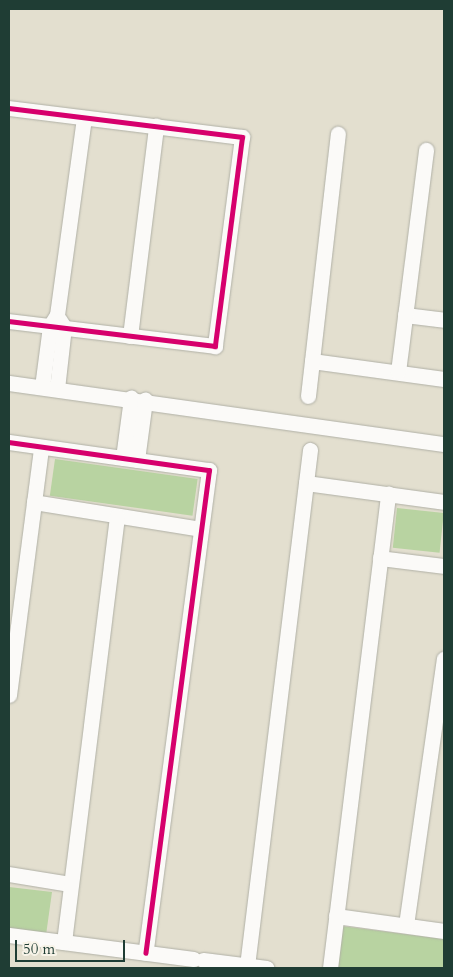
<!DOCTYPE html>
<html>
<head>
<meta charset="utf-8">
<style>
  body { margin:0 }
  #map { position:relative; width:453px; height:977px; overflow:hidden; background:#e3dfcf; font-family:Cardo,serif }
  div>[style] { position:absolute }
  .green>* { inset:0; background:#b8d3a1; transform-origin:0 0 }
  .roads { filter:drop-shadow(0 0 1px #b0b0a6) drop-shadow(0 0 1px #b0b0a6) }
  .minor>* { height:15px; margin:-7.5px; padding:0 7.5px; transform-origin:7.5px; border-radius:7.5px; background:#fbfaf8 }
  .cycleway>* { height:5px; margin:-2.5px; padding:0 2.5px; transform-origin:2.5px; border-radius:2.5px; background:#d6006c }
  span { translate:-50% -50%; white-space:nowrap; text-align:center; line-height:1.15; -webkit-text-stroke:4.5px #f7f3e8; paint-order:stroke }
  .frame { position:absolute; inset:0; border:10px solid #1f3d34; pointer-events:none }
  .scale { position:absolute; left:15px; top:940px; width:110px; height:22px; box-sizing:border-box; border:2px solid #1f3d34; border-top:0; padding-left:6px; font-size:15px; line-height:18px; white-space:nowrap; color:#1f3d34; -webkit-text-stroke:4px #f7f3e8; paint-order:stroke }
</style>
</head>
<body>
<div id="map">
  <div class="green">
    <div style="left:55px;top:459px;width:144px;height:37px;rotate:8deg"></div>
    <div style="left:397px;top:508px;width:47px;height:40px;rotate:6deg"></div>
    <div style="clip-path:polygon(9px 887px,52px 892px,46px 935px,9px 930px)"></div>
    <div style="clip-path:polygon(341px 926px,444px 939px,444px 968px,336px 968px)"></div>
  </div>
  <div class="roads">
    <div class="minor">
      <div style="left:9px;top:108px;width:235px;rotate:7.1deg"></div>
      <div style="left:242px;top:137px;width:211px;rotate:97.4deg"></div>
      <div style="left:215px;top:346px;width:208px;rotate:-173.1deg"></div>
      <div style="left:405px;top:315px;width:39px;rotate:7deg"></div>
      <div style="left:130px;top:336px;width:212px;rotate:-82.9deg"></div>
      <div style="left:312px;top:361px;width:133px;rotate:7.8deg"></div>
      <div style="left:398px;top:372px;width:224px;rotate:-82.8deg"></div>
      <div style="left:9px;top:383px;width:439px;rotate:8deg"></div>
      <div style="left:42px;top:387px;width:62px;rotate:-82.5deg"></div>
      <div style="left:50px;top:326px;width:13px;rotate:-58deg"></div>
      <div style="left:57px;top:315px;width:199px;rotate:-82.2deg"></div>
      <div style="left:57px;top:389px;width:62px;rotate:-83.6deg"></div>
      <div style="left:64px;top:327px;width:9px;rotate:-122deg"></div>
      <div style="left:308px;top:396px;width:264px;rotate:-83.5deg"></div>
      <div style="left:9px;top:442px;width:202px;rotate:8deg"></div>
      <div style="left:209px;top:470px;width:487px;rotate:97.5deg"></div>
      <div style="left:123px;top:458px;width:61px;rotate:-82.4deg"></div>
      <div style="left:137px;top:460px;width:61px;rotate:-82.4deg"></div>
      <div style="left:306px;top:483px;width:139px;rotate:7.8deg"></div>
      <div style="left:34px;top:502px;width:169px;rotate:9.2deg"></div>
      <div style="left:380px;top:558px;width:64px;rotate:7.1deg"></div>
      <div style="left:9px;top:695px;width:250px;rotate:-82.6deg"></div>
      <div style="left:9px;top:874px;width:62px;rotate:9.3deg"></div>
      <div style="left:336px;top:916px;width:109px;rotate:7.9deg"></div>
      <div style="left:406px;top:925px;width:269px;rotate:-81.9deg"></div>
      <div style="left:9px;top:935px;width:186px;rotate:7.4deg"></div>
      <div style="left:64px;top:942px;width:429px;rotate:-82.9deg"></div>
      <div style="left:203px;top:960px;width:64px;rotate:7.1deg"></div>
      <div style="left:247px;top:966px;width:520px;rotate:-83.04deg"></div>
      <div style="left:330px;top:968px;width:478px;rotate:-83deg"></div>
    </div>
  </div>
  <div class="cycleway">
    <div style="left:9px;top:108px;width:235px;rotate:7.1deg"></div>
    <div style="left:242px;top:137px;width:211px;rotate:97.4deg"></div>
    <div style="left:215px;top:346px;width:208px;rotate:-173.1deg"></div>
    <div style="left:9px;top:442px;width:202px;rotate:8deg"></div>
    <div style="left:209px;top:470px;width:487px;rotate:97.5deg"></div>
  </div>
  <div class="frame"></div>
  <div class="scale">50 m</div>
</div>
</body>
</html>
